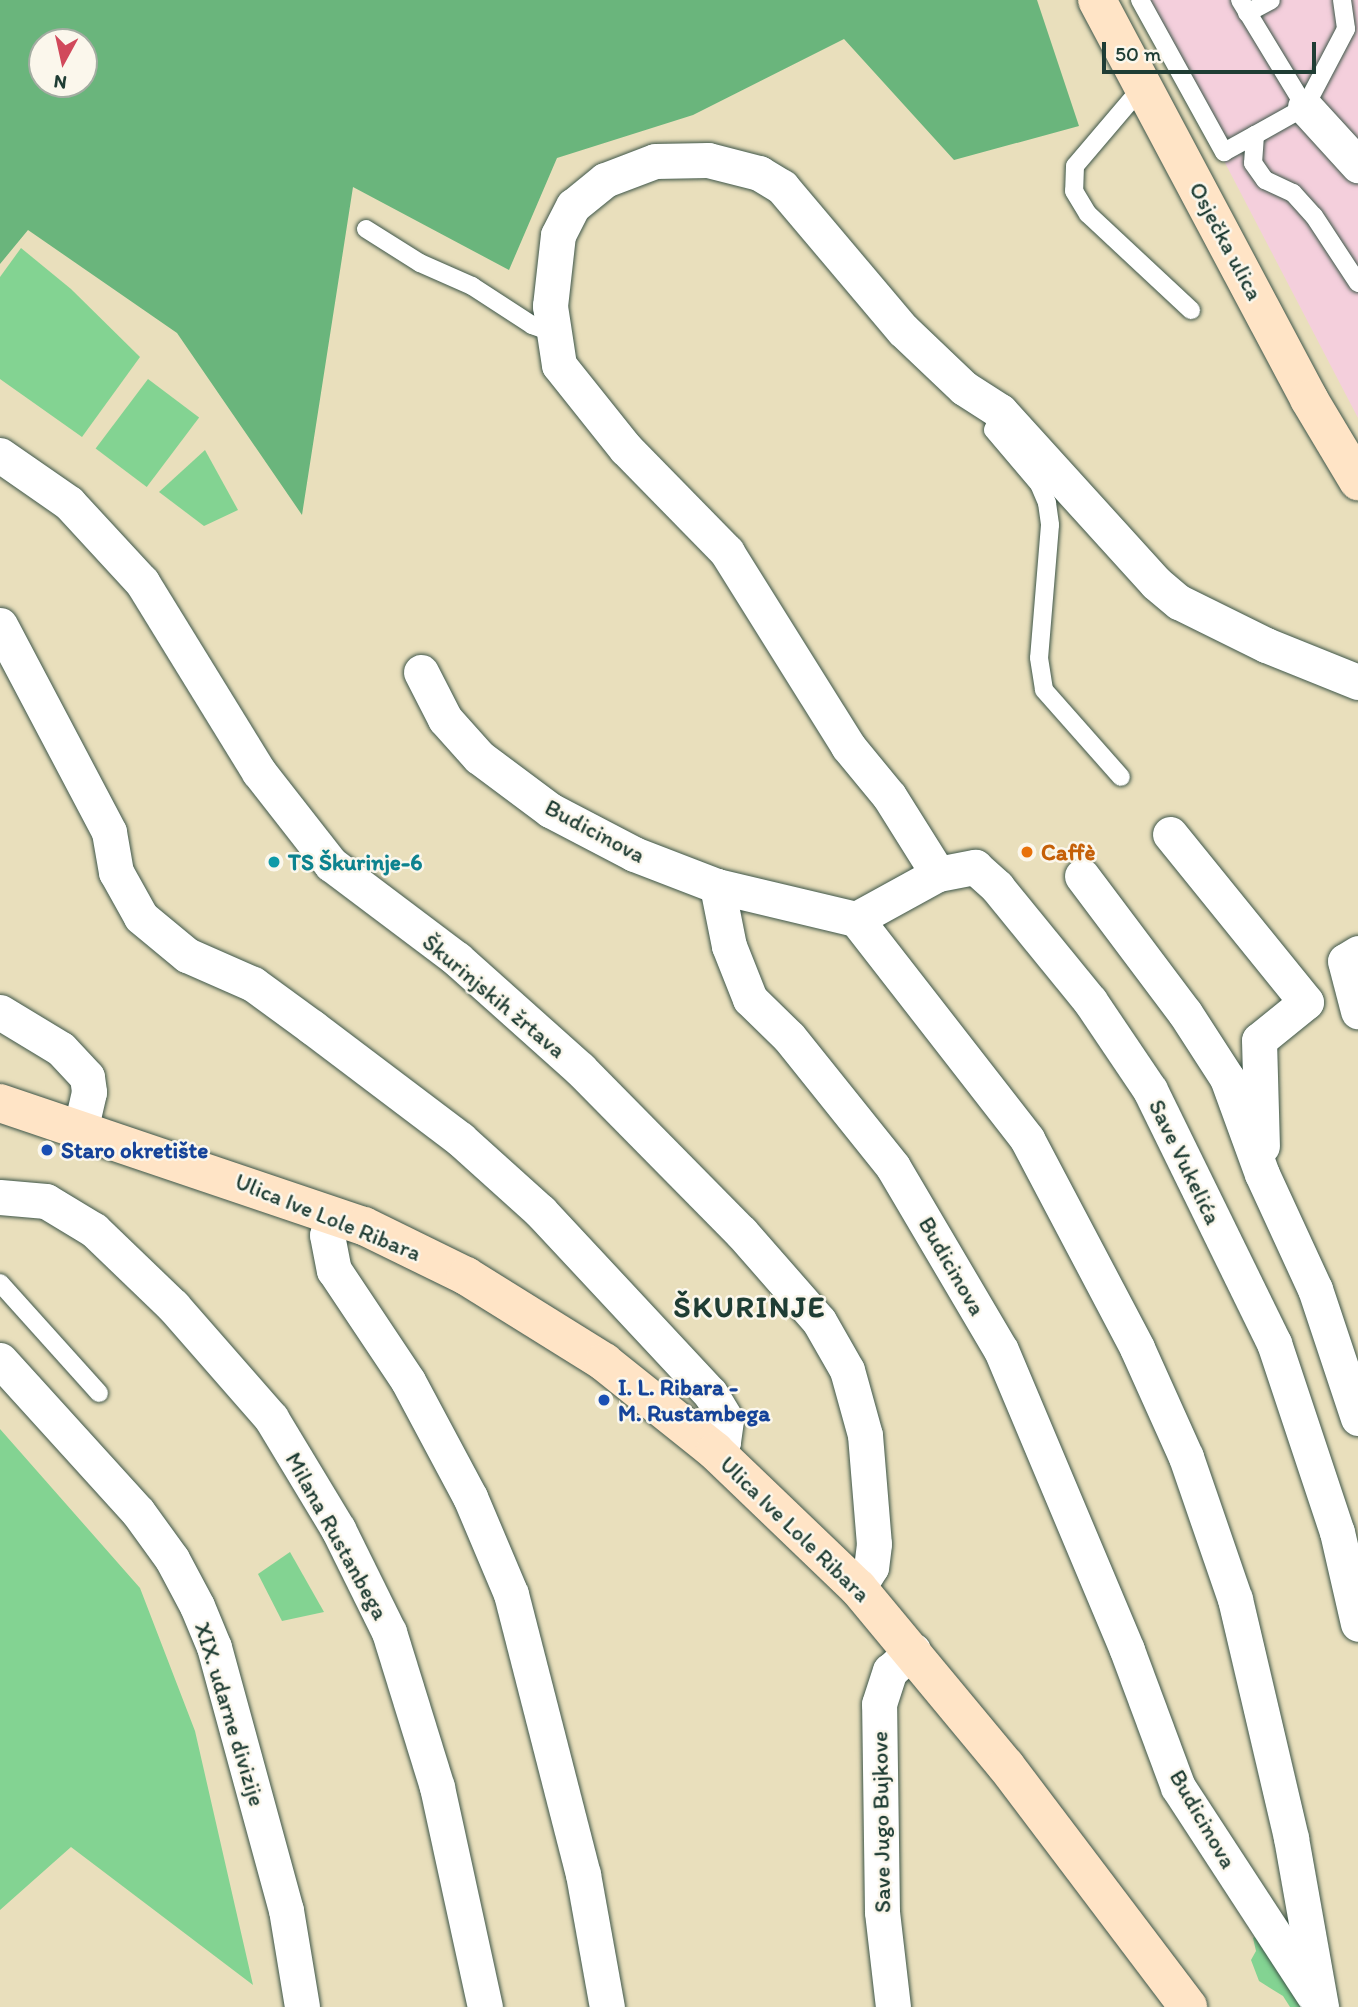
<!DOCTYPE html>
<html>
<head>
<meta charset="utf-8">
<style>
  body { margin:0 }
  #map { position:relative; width:1358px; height:2007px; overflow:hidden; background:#e9dfbc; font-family:Itim,sans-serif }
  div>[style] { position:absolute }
  .built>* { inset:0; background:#f4cfdc }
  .green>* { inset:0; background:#83d392; transform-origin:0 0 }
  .forest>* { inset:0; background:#6ab57c }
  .roads { filter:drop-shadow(0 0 2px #3d5548) drop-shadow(0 0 2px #3d5548) }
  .lane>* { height:18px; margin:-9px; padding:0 9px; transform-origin:9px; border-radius:9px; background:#fff }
  .street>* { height:35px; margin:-17.5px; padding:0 17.5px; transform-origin:17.5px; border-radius:17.5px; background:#fff }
  .secondary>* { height:38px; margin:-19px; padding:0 19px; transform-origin:19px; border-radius:19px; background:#ffe4c6 }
  .dots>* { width:19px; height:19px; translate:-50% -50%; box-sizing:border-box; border:4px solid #fbf7ec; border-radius:50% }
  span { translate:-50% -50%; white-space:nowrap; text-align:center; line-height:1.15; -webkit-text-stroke:5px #fbf7ec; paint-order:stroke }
  .street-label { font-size:23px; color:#1f3d34 }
  .food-label { font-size:23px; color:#c56008; font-weight:700 }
  .left { translate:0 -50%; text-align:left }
  .culture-label { font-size:23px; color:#0d838f; font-weight:700 }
  .transit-label { font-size:23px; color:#164399; font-weight:700 }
  .district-label { font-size:30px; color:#1f3d34; font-weight:700; letter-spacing:2px }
  .north { position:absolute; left:28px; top:28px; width:70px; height:70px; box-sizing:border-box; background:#fbf7ec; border:2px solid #a3ada2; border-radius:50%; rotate:188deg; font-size:19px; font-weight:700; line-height:28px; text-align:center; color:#1f3d34 }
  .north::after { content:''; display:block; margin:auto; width:24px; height:32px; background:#d1495b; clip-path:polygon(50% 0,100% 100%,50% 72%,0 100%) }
  .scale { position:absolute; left:1102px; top:42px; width:214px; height:32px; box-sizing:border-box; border:4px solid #1f3d34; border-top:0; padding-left:9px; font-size:21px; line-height:24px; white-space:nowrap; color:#1f3d34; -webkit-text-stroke:5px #fbf7ec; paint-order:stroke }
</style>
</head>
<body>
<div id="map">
  <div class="built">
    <div style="clip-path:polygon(1140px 0,1358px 0,1358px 418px,1148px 15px)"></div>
  </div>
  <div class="green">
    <div style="clip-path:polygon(21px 248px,71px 289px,140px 357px,82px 437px,0 379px,0 277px)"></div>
    <div style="left:148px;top:379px;width:64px;height:87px;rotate:37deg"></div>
    <div style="clip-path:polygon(205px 450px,238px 510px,204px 526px,159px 492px)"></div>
    <div style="clip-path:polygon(0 1429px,140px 1588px,195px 1731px,253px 1985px,71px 1847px,0 1910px)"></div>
    <div style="clip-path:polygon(290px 1552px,324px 1612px,282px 1621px,258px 1574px)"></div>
    <div style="clip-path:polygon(1266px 1930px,1308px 2007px,1290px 2007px,1283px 1996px,1259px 1981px,1251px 1960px,1256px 1951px,1253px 1938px)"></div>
  </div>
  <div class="forest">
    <div style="clip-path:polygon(evenodd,0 0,1037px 0,1079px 126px,954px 160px,844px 39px,693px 115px,557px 158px,509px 270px,353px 187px,302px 515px,177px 333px,28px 230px,0 264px,0 0,42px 42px,84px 42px,84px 84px,42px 84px,42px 42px)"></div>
  </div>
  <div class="roads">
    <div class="lane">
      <div style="left:1140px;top:0;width:174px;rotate:61.1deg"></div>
      <div style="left:1224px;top:152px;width:35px;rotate:-29deg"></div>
      <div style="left:1240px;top:0;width:125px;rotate:58.7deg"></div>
      <div style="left:1342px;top:0;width:29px;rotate:82deg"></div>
      <div style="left:1346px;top:29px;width:88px;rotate:117.7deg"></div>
      <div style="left:1305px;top:107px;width:57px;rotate:150.8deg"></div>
      <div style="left:1255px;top:135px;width:28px;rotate:94deg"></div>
      <div style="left:1253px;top:163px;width:21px;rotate:55deg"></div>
      <div style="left:1265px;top:180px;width:31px;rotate:25deg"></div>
      <div style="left:1293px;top:193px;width:31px;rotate:48deg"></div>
      <div style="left:1314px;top:216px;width:80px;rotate:56.7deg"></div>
      <div style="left:1247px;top:13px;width:27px;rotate:-28deg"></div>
      <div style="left:1143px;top:86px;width:105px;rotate:130.4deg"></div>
      <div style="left:1075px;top:166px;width:25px;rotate:92deg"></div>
      <div style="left:1074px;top:191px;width:27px;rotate:59deg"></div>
      <div style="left:1088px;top:214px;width:141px;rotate:43deg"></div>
      <div style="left:366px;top:229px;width:64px;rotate:32.2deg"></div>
      <div style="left:420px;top:263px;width:57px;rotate:23.9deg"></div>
      <div style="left:472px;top:286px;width:72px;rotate:33deg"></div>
      <div style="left:532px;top:325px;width:20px;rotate:20deg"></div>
      <div style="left:1000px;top:411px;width:20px;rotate:110deg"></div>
      <div style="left:993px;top:430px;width:71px;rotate:49.6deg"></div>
      <div style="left:1039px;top:484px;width:21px;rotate:67deg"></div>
      <div style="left:1047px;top:503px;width:22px;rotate:82deg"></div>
      <div style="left:1050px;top:525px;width:133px;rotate:94.7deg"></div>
      <div style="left:1039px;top:658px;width:32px;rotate:81deg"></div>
      <div style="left:1044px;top:690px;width:116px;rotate:48.5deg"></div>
      <div style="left:0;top:1283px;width:148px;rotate:48deg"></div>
    </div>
    <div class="street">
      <div style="left:1305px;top:107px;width:79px;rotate:47.6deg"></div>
      <div style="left:0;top:455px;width:84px;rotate:34.8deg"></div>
      <div style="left:69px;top:503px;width:108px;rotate:47.3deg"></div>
      <div style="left:142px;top:582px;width:223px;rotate:58.4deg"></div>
      <div style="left:259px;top:772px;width:117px;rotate:52deg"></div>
      <div style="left:331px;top:864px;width:158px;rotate:37deg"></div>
      <div style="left:457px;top:959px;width:165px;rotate:41.8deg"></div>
      <div style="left:580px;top:1069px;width:229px;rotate:45.4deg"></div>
      <div style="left:741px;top:1232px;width:118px;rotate:48.8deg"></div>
      <div style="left:819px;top:1321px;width:56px;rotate:60.3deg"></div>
      <div style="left:847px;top:1370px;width:67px;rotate:74.5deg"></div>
      <div style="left:865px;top:1435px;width:109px;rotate:85.3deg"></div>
      <div style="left:874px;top:1544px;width:23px;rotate:97deg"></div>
      <div style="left:871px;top:1567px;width:25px;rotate:122deg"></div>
      <div style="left:0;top:625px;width:234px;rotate:62.2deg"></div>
      <div style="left:109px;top:832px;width:41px;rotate:80.1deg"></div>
      <div style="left:116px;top:872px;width:51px;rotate:60.9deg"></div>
      <div style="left:141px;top:917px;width:60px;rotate:39.6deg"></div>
      <div style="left:187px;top:955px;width:72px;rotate:23.7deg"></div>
      <div style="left:253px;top:984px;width:73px;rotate:36.1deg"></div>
      <div style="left:312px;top:1027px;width:186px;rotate:37.1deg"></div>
      <div style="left:460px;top:1139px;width:108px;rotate:42deg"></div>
      <div style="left:540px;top:1211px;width:249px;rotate:47deg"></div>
      <div style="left:710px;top:1393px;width:31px;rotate:59deg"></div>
      <div style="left:726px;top:1420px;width:22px;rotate:98deg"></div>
      <div style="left:723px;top:1442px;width:12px;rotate:132deg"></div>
      <div style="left:421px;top:672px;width:53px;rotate:62.9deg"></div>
      <div style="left:445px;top:719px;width:51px;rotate:48.2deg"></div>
      <div style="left:479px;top:757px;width:89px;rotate:36.7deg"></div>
      <div style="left:550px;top:810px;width:95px;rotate:27.6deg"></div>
      <div style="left:634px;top:854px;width:89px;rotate:21.1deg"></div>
      <div style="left:717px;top:886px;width:143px;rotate:13.4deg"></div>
      <div style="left:856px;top:919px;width:279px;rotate:52.1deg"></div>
      <div style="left:1027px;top:1139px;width:236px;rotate:62.2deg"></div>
      <div style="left:1137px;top:1348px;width:120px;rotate:65.8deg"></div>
      <div style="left:1186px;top:1457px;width:150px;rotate:71deg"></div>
      <div style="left:1235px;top:1599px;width:245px;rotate:76.8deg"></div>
      <div style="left:1291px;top:1838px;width:172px;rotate:79.9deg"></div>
      <div style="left:1170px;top:834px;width:216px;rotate:51deg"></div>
      <div style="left:1306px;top:1002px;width:60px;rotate:141deg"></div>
      <div style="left:1259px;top:1040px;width:106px;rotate:88.4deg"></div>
      <div style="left:938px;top:874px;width:92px;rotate:-122.1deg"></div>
      <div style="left:889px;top:796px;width:65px;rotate:-129.4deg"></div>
      <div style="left:848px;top:746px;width:229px;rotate:-122deg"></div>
      <div style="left:727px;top:552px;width:144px;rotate:-134.4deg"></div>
      <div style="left:626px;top:449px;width:107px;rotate:-128.6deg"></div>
      <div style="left:559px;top:365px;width:60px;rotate:-98.7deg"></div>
      <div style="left:550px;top:306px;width:71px;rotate:-83.6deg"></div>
      <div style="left:558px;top:235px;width:33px;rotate:-63deg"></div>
      <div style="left:573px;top:206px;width:41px;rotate:-39.1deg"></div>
      <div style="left:605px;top:180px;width:53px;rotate:-20.8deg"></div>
      <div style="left:655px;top:161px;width:53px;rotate:-1.1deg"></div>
      <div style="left:708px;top:160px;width:53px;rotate:14.3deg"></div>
      <div style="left:759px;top:173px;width:27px;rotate:31deg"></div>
      <div style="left:782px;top:187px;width:187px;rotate:49.8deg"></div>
      <div style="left:903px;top:330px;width:84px;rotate:43.6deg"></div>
      <div style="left:964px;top:388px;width:43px;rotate:32.6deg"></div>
      <div style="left:1000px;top:411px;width:232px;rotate:47.8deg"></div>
      <div style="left:1156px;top:583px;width:30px;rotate:40deg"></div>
      <div style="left:1179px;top:602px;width:97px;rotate:26.3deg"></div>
      <div style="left:1266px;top:645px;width:99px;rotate:21.9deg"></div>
      <div style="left:1082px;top:876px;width:171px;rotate:53.1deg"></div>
      <div style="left:1185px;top:1013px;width:77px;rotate:57.1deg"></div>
      <div style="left:1227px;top:1078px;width:102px;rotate:70deg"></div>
      <div style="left:1262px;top:1174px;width:127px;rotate:65.3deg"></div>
      <div style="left:1315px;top:1289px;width:136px;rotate:71.6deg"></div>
      <div style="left:717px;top:886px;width:61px;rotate:78.7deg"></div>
      <div style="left:729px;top:946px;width:57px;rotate:68.4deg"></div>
      <div style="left:750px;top:999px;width:54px;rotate:44.3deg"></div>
      <div style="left:789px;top:1037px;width:166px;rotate:51.3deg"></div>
      <div style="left:893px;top:1167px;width:212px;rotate:59.5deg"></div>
      <div style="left:1001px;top:1350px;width:325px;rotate:67.2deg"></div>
      <div style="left:1127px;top:1650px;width:146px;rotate:69.6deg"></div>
      <div style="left:1178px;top:1787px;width:247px;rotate:56.9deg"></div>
      <div style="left:856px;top:919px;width:94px;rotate:-28.8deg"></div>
      <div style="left:938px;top:874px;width:38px;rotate:-11deg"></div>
      <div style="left:975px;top:867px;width:30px;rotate:42deg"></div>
      <div style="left:997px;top:887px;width:147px;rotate:50.8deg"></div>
      <div style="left:1090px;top:1001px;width:107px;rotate:56deg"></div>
      <div style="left:1150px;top:1090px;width:282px;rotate:63.9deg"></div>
      <div style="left:1274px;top:1343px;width:199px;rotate:71.6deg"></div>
      <div style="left:1337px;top:1532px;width:94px;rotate:77.1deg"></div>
      <div style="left:1358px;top:953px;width:15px;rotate:148deg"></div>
      <div style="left:1345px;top:961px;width:52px;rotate:75.4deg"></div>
      <div style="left:0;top:1012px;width:71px;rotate:31.2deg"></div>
      <div style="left:61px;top:1049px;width:38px;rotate:47deg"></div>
      <div style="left:87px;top:1077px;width:15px;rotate:82deg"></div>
      <div style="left:89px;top:1092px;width:39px;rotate:103deg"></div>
      <div style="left:0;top:1197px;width:46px;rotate:5deg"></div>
      <div style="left:46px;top:1201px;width:56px;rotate:31.1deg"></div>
      <div style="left:94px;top:1230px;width:110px;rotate:43.9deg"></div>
      <div style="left:173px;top:1306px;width:149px;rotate:48.8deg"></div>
      <div style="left:271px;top:1418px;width:130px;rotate:58.9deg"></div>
      <div style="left:338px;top:1529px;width:115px;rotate:63.7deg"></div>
      <div style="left:389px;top:1632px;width:162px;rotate:72.8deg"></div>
      <div style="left:437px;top:1787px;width:225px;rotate:77.7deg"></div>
      <div style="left:334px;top:1215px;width:21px;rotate:109deg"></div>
      <div style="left:327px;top:1235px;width:36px;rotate:79deg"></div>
      <div style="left:334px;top:1270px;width:133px;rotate:56.3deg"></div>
      <div style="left:408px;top:1381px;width:132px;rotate:61.9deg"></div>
      <div style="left:470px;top:1497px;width:105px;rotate:67.1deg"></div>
      <div style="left:511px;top:1594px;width:289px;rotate:75.6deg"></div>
      <div style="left:583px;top:1874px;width:135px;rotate:79.8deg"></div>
      <div style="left:0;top:1360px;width:205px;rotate:47.8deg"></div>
      <div style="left:138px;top:1512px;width:58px;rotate:54.1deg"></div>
      <div style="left:172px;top:1559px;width:53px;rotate:62deg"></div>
      <div style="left:197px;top:1606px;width:44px;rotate:67.5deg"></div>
      <div style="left:214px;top:1647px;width:273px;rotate:74.7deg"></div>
      <div style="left:286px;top:1910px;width:98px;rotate:80.6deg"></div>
      <div style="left:893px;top:2007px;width:96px;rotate:-96.6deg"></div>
      <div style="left:882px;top:1912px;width:208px;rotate:-90.8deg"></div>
      <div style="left:879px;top:1704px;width:35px;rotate:-72deg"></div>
      <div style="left:890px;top:1671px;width:31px;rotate:-42deg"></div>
    </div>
    <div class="secondary">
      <div style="left:1097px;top:0;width:452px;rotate:62deg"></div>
      <div style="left:1309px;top:399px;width:96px;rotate:59.1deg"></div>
      <div style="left:0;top:1103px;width:384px;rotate:18.7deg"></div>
      <div style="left:364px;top:1226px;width:114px;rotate:26.1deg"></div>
      <div style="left:466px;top:1276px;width:163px;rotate:31.9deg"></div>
      <div style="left:604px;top:1362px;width:142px;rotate:38.7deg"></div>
      <div style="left:715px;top:1451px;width:198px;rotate:43.8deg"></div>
      <div style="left:858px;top:1588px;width:231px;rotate:50.3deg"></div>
      <div style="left:1006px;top:1766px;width:302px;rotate:52.9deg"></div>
    </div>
  </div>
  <div class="dots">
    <div style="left:1027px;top:852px;background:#e8710a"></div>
    <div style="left:274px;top:862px;background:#0f9aa8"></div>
    <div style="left:47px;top:1150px;background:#1a4fb4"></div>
    <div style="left:604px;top:1400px;background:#1a4fb4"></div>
  </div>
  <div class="street-label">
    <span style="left:1226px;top:241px;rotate:62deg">Osječka ulica</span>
    <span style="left:595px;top:831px;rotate:28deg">Budicinova</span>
    <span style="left:494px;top:996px;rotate:40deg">Škurinjskih žrtava</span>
    <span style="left:1185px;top:1162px;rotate:64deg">Save Vukelića</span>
    <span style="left:328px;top:1217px;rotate:22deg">Ulica Ive Lole Ribara</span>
    <span style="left:952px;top:1266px;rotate:60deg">Budicinova</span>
    <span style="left:795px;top:1529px;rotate:44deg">Ulica Ive Lole Ribara</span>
    <span style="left:337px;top:1536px;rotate:61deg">Milana Rustanbega</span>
    <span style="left:230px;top:1714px;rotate:73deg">XIX. udarne divizije</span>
    <span style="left:1203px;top:1819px;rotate:60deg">Budicinova</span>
    <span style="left:881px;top:1822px;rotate:-91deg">Save Jugo Bujkove</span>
  </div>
  <div class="food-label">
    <span class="left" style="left:1041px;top:852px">Caffè</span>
  </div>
  <div class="culture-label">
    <span class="left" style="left:288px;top:862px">TS Škurinje-6</span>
  </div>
  <div class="transit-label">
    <span class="left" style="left:61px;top:1150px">Staro okretište</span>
    <span class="left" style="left:618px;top:1400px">I. L. Ribara -<br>M. Rustambega</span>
  </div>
  <div class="district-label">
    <span style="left:750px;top:1307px">ŠKURINJE</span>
  </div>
  <div class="north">N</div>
  <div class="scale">50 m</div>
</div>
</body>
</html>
